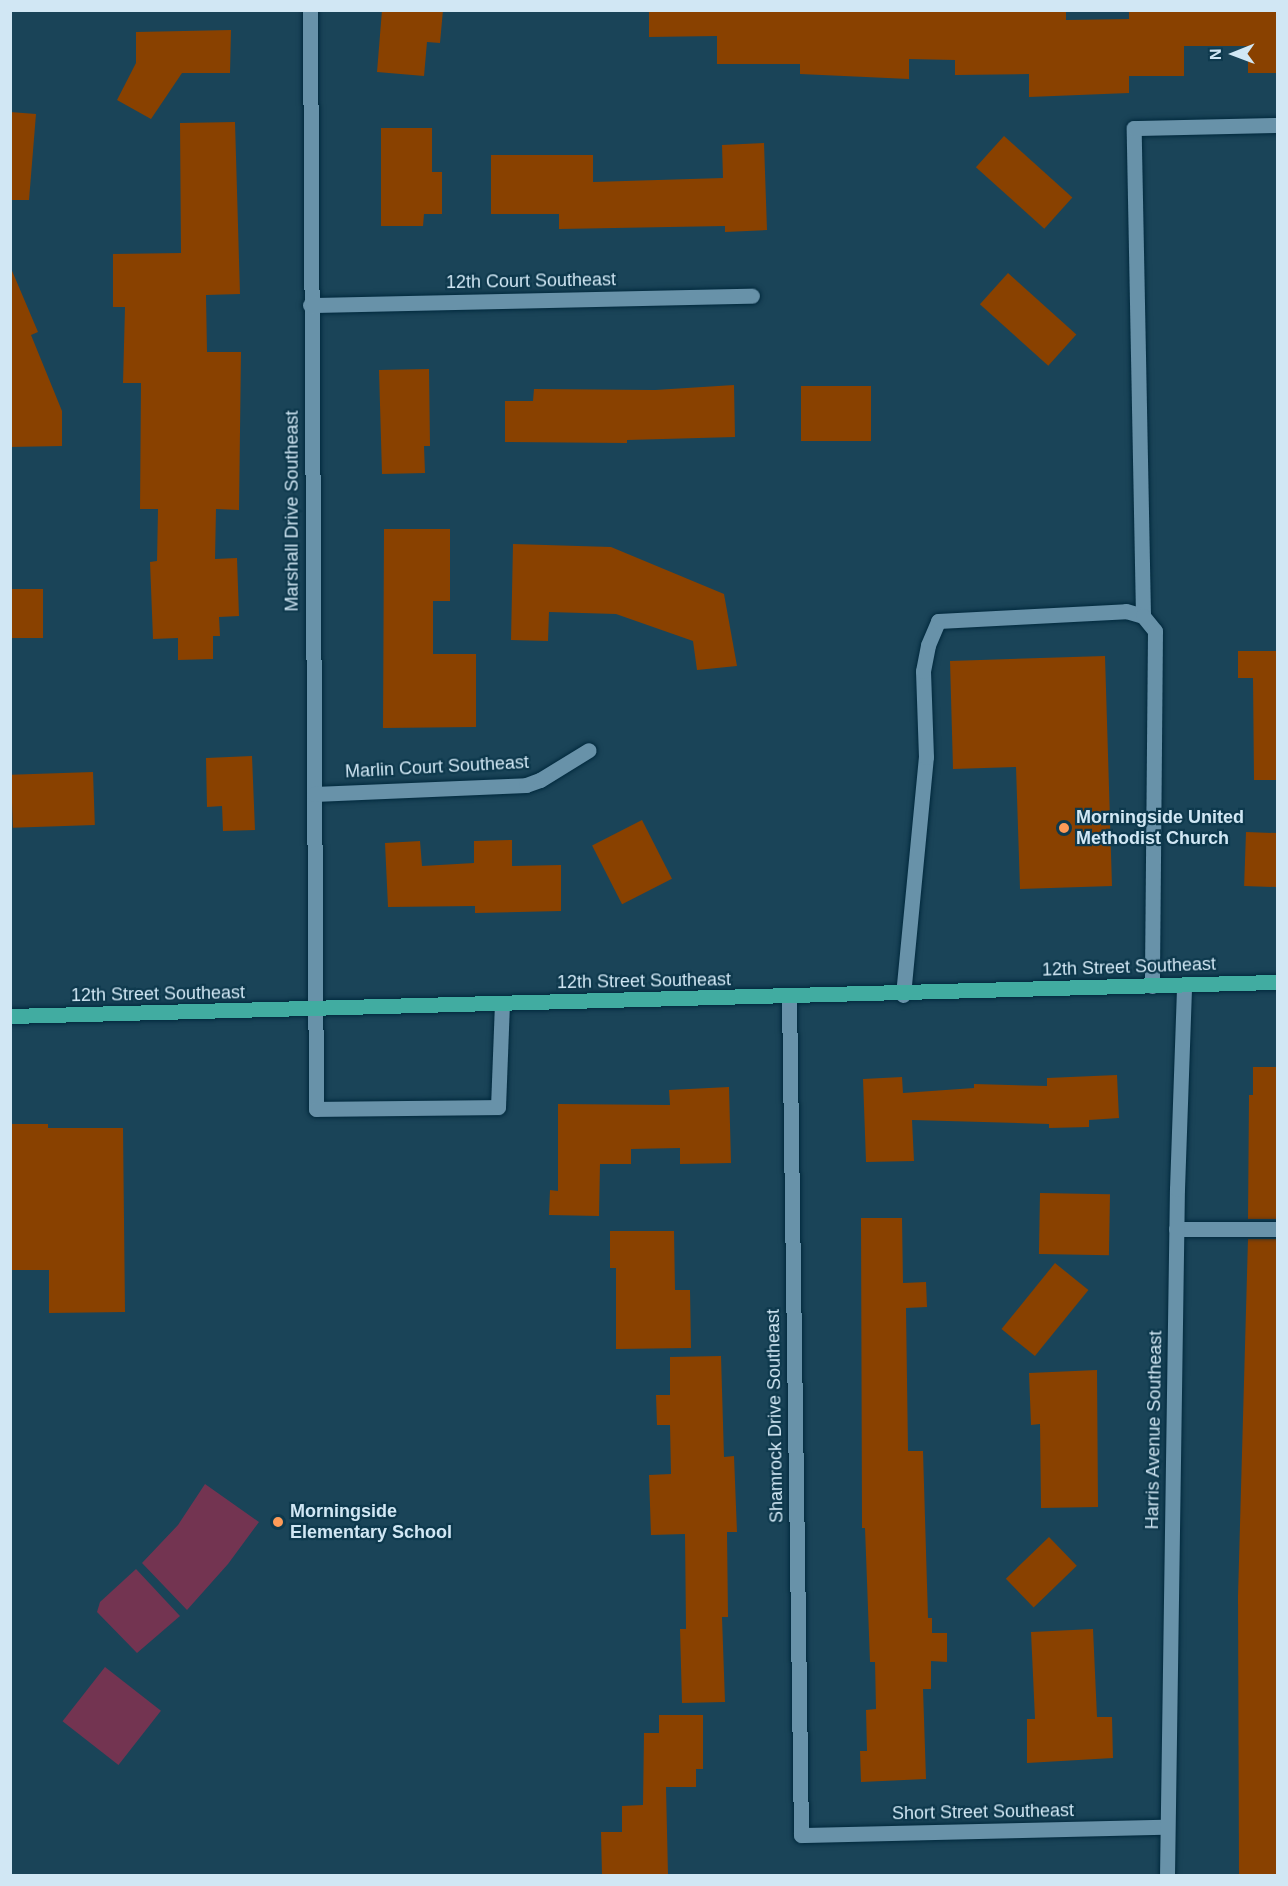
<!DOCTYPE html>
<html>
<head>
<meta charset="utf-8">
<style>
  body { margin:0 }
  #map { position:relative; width:1288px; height:1886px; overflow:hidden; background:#1a4458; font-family:Arial,sans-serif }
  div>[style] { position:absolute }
  .green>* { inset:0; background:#733451; transform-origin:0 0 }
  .building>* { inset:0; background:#894100; transform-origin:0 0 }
  .roads { filter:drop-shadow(0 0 2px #00293d) drop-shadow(0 0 2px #00293d) }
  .minor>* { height:15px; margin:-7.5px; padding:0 7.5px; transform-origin:7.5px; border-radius:7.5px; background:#6892a9 }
  .major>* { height:15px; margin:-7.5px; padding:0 7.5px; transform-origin:7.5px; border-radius:7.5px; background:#41aca1 }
  .dots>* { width:16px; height:16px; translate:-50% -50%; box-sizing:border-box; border:3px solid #0e394d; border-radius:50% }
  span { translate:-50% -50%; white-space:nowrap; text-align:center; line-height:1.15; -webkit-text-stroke:4.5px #0e394d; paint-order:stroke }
  .street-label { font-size:18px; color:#d1e7f4 }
  .poi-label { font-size:18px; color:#d1e7f4; font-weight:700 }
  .left { translate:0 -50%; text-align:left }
  .frame { position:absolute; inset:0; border:12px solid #d1e7f4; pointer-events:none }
  .north { position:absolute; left:1204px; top:24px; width:60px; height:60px; -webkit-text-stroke:4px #0e394d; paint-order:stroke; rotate:269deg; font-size:16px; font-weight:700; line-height:24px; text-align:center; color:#d1e7f4 }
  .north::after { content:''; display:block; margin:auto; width:21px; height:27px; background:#d1e7f4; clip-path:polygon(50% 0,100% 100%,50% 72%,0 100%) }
</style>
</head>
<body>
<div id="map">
  <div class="green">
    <div style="clip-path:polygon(205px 1484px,259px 1522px,228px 1564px,187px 1610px,142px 1563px,178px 1525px)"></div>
    <div style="clip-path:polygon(136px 1569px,180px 1616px,137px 1653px,97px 1612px,100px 1602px)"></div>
    <div style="left:105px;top:1667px;width:71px;height:69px;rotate:38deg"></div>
  </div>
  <div class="building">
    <div style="clip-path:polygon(382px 10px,443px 10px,440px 43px,427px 42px,424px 76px,377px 72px)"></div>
    <div style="clip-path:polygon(649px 10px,1066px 10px,1066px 20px,1129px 19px,1129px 10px,1278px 10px,1278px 73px,1248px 73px,1248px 46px,1184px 46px,1184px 76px,1129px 76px,1129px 93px,1029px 97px,1029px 74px,955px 75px,955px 60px,909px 59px,909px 79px,800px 74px,800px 64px,717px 64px,717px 36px,649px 37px)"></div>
    <div style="clip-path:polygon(231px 30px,230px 73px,182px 73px,151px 119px,117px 100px,136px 63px,136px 32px)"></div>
    <div style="clip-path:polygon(10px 112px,36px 114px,29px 200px,10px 200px)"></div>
    <div style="clip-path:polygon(235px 122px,240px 294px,206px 295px,207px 352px,241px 352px,239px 510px,216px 509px,215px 559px,237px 558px,239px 616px,219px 617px,220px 636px,213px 636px,213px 659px,178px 660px,178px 638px,153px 639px,150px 562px,157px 561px,158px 509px,140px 509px,141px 383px,123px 383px,125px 307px,113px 307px,113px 254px,181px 253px,180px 123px)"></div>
    <div style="clip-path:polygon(381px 128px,432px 128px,432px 172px,442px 172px,442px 214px,424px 214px,423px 226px,381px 226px)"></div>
    <div style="left:1004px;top:136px;width:92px;height:42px;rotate:42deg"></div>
    <div style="clip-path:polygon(764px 143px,767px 230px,725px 232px,725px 226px,559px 229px,559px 214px,491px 214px,491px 155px,593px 155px,593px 182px,723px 178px,722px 145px)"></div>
    <div style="clip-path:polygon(10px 266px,38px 332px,31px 335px,62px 411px,62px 446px,10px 447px)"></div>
    <div style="left:1008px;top:273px;width:92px;height:42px;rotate:42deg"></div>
    <div style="clip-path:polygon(429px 369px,430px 446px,424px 446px,425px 473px,382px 474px,379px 370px)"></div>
    <div style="clip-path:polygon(734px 385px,735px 437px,627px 440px,627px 443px,505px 442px,505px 401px,533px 401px,534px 389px,655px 390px)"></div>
    <div style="left:801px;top:386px;width:70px;height:55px"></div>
    <div style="clip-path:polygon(384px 529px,450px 529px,450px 601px,433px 601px,433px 654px,476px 654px,476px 727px,383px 728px)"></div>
    <div style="clip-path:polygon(513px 544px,611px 547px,724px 594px,737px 666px,697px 670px,693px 641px,616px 614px,549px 612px,548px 641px,511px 640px)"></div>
    <div style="left:10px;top:589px;width:33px;height:49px"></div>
    <div style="clip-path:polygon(1238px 651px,1278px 651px,1278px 780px,1254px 780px,1253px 678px,1238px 678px)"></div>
    <div style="clip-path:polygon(1105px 656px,1112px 886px,1020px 889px,1016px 767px,953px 769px,950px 661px)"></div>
    <div style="clip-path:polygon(252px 756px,255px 830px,223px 831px,222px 806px,207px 807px,206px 758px)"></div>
    <div style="left:93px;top:772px;width:53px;height:82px;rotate:88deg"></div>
    <div style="left:642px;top:820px;width:66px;height:56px;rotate:63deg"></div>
    <div style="left:1246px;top:832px;width:32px;height:54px;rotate:2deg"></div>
    <div style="clip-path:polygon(512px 840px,512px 866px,561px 865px,561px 911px,475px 913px,475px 906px,388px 907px,385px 843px,420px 841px,422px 866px,474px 863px,474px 841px)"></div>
    <div style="clip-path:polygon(1253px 1067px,1278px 1067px,1278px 1219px,1248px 1219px,1249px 1095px,1253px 1095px)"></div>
    <div style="clip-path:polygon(1117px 1075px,1119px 1118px,1089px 1120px,1089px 1127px,1049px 1128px,1049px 1124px,912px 1120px,914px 1161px,866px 1162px,863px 1079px,902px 1077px,903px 1093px,974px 1088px,974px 1084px,1047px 1086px,1047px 1078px)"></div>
    <div style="clip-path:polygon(729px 1087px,731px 1163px,680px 1164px,680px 1148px,631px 1149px,631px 1164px,600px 1164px,599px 1216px,549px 1215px,550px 1190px,558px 1191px,558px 1104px,670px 1105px,669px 1090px)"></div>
    <div style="clip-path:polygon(10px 1124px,48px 1124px,48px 1128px,123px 1128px,125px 1312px,49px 1313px,49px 1270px,10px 1270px)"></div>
    <div style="left:1040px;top:1193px;width:70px;height:61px;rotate:1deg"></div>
    <div style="clip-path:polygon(861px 1218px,902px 1218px,903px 1283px,926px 1282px,927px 1307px,906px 1308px,908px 1451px,923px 1451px,928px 1618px,932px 1618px,932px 1633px,947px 1633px,947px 1662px,931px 1661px,931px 1689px,923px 1689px,926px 1779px,861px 1782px,860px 1751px,867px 1751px,866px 1710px,876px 1709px,875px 1662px,870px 1662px,865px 1528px,862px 1528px)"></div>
    <div style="clip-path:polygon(610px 1231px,674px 1231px,675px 1290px,690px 1290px,691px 1348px,616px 1349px,616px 1268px,610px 1268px)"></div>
    <div style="clip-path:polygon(1248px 1239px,1278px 1239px,1278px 1875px,1239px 1875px,1238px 1596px)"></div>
    <div style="left:1055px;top:1263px;width:43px;height:85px;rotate:39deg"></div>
    <div style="clip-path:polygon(721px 1356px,724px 1457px,734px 1456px,737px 1532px,727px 1532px,728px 1617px,722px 1617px,725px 1702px,682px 1703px,680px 1629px,686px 1629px,685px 1534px,651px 1535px,649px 1475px,671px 1474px,670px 1425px,657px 1425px,656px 1395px,670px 1395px,670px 1357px)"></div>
    <div style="clip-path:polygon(1097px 1370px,1098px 1507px,1041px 1508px,1040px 1424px,1031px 1425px,1029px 1373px)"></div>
    <div style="left:1049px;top:1537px;width:40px;height:60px;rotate:46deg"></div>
    <div style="clip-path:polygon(1093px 1629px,1097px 1717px,1112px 1717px,1113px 1758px,1027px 1763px,1027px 1719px,1035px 1719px,1031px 1632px)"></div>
    <div style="clip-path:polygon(659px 1715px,703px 1715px,703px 1769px,696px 1769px,696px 1787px,666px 1787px,668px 1875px,602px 1875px,601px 1832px,622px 1832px,622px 1806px,643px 1805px,644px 1733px,659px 1733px)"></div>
  </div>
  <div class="roads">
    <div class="minor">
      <div style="left:310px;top:10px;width:1099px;rotate:89.69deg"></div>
      <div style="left:316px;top:1109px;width:182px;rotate:-0.6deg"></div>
      <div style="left:498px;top:1107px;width:103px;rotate:-87.8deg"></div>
      <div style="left:310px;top:305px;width:442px;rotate:-1.2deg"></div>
      <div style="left:1143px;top:616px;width:488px;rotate:-91.1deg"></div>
      <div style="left:1134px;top:128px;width:144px;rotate:-1.2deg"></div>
      <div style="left:314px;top:794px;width:212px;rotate:-2.4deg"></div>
      <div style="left:526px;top:785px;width:15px;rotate:-20deg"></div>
      <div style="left:540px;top:780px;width:57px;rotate:-31.5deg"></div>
      <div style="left:903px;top:995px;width:239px;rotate:-84.5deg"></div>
      <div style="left:926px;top:757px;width:86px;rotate:-92deg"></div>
      <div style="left:923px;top:671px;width:26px;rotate:-79deg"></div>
      <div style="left:928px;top:645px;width:26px;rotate:-67deg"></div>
      <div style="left:938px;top:621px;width:188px;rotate:-3deg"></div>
      <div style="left:1126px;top:611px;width:18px;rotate:16deg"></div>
      <div style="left:1143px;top:616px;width:19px;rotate:51deg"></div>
      <div style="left:1155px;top:631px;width:355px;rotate:90.5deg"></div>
      <div style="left:789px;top:997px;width:838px;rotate:89.18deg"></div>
      <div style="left:801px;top:1835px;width:366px;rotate:-1.3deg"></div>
      <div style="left:1176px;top:1229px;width:102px"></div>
      <div style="left:1167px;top:1876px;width:687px;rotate:-89.17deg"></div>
      <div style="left:1177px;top:1189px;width:204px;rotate:-88deg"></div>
    </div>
    <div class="major">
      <div style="left:10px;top:1016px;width:1268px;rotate:-1.54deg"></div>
    </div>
  </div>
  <div class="dots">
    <div style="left:1064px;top:828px;background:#fe9b58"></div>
    <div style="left:278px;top:1522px;background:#fe9b58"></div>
  </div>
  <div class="street-label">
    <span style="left:531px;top:281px;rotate:-1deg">12th Court Southeast</span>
    <span style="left:292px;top:511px;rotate:-90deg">Marshall Drive Southeast</span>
    <span style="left:437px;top:767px;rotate:-3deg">Marlin Court Southeast</span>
    <span style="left:1129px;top:967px;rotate:-2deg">12th Street Southeast</span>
    <span style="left:644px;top:981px;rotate:-1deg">12th Street Southeast</span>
    <span style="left:158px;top:994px;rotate:-1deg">12th Street Southeast</span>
    <span style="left:775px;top:1416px;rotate:-91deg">Shamrock Drive Southeast</span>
    <span style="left:1154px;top:1430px;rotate:-89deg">Harris Avenue Southeast</span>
    <span style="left:983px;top:1812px;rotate:-1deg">Short Street Southeast</span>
  </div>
  <div class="poi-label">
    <span class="left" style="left:1076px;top:828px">Morningside United<br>Methodist Church</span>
    <span class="left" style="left:290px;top:1522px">Morningside<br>Elementary School</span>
  </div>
  <div class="frame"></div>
  <div class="north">N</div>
</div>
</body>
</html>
